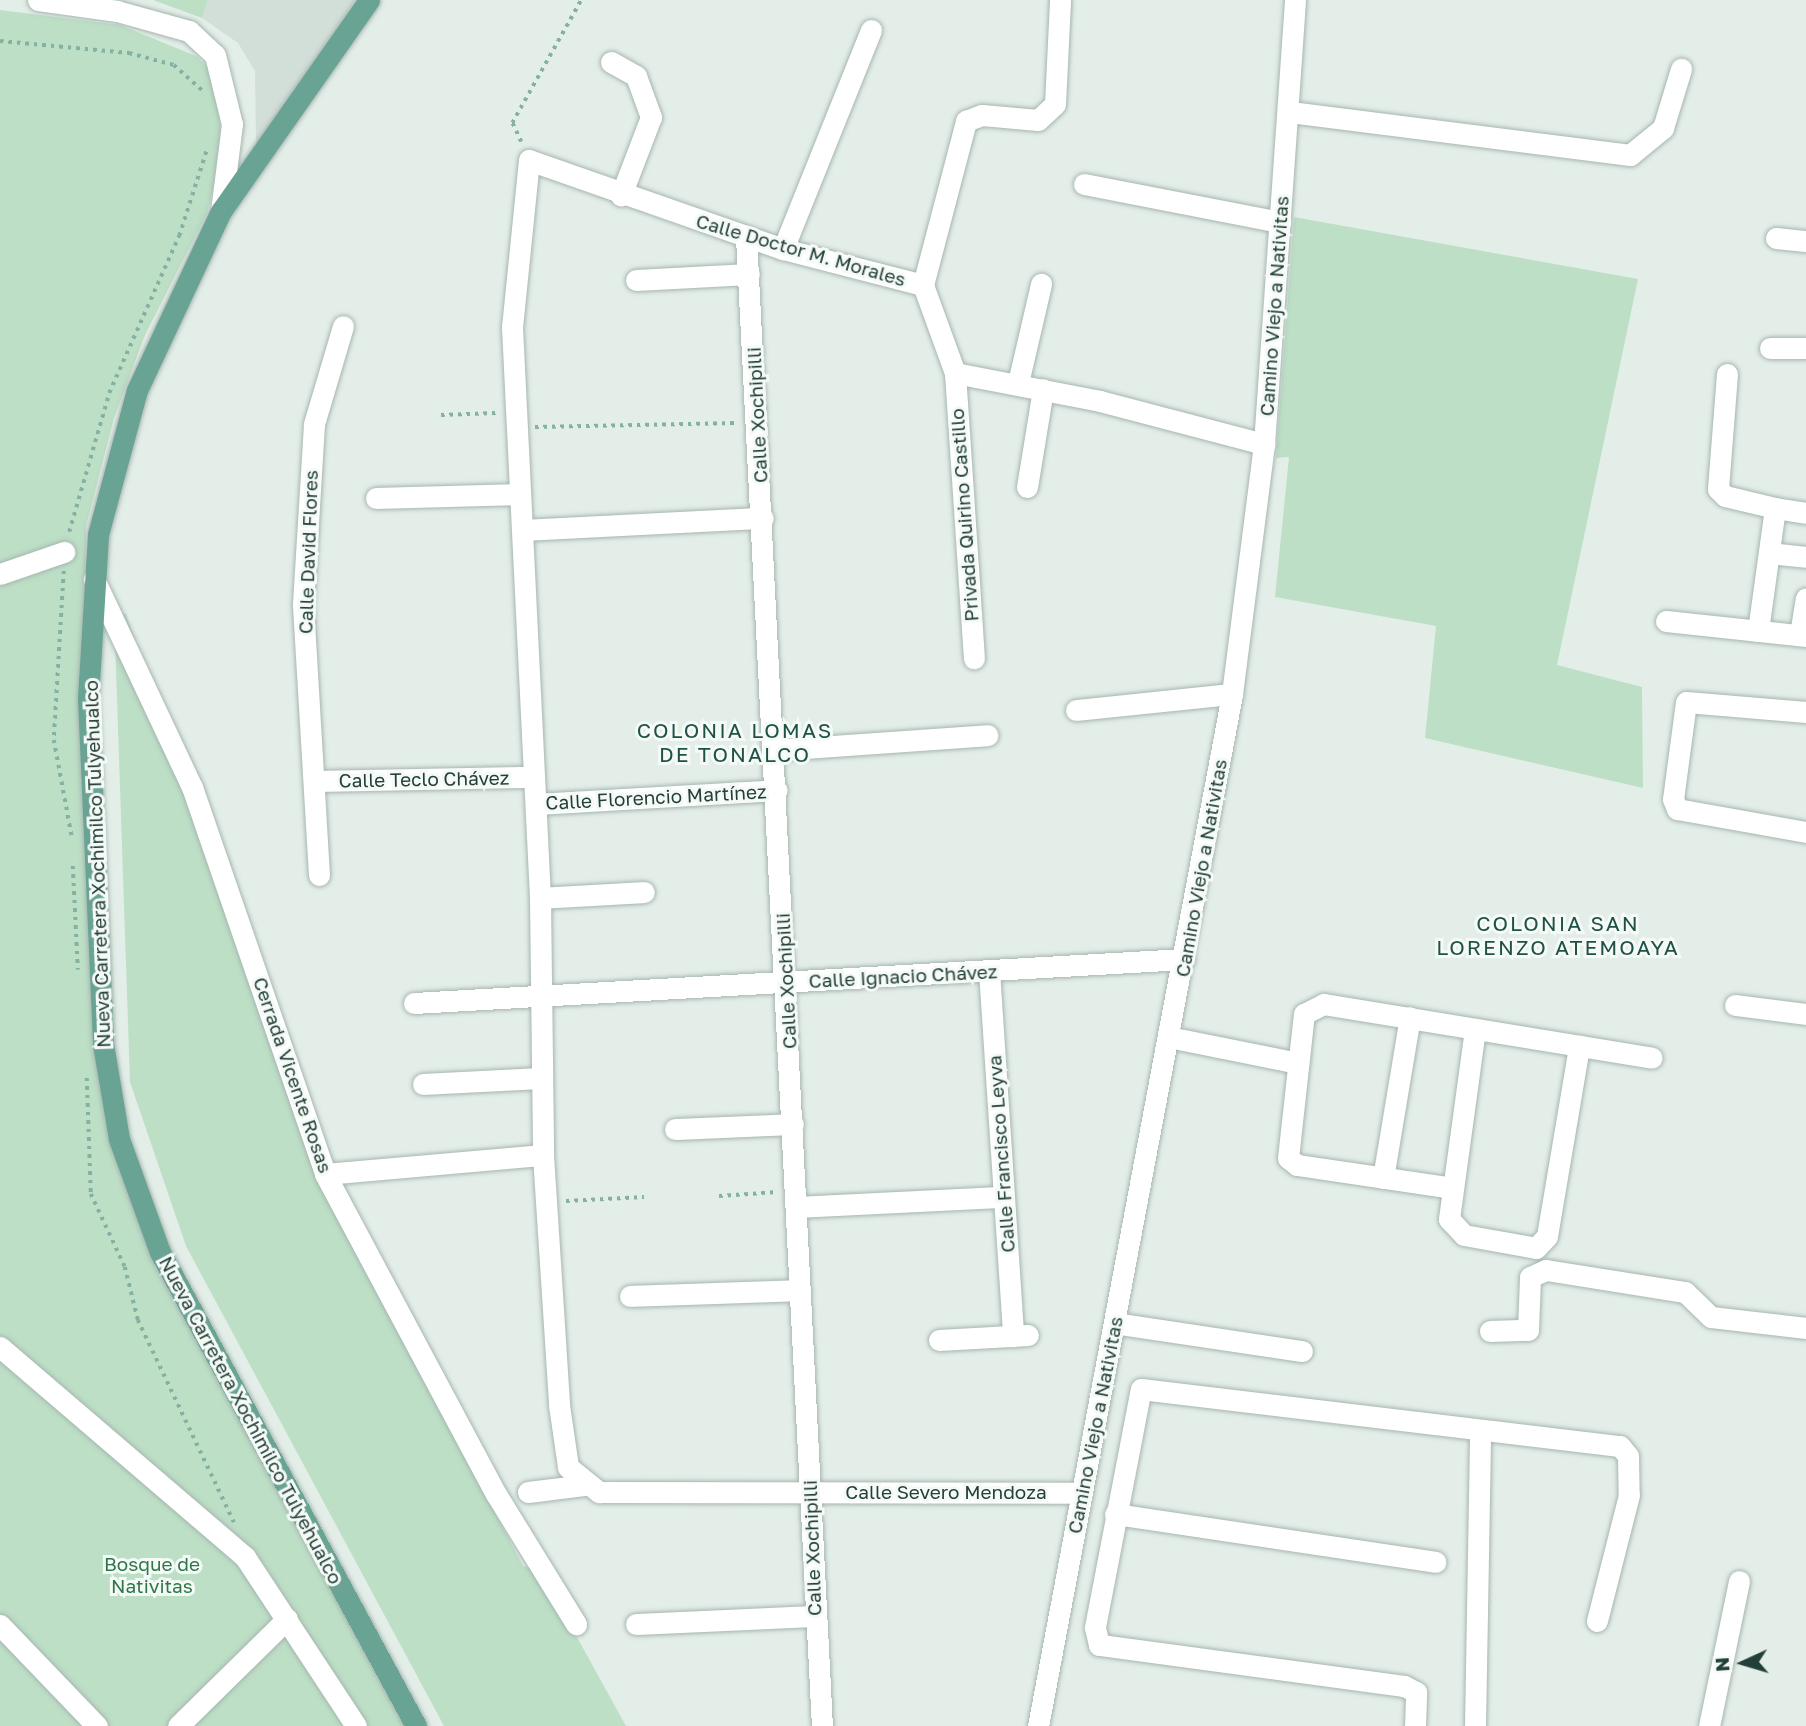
<!DOCTYPE html>
<html>
<head>
<meta charset="utf-8">
<style>
  body { margin:0 }
  #map { position:relative; width:1806px; height:1726px; overflow:hidden; background:#e4eee9; font-family:"Golos Text",sans-serif }
  div>[style] { position:absolute }
  .built>* { inset:0; background:#d2ded8 }
  .green>* { inset:0; background:#bddfc6 }
  .path>* { height:3.5px; margin-top:-1.75px; transform-origin:0; background:repeating-linear-gradient(90deg,#85b1a3 0 3.5px,transparent 0 8.5px) }
  .roads { filter:drop-shadow(0 0 2px #a6b6b0) drop-shadow(0 0 2px #a6b6b0) }
  .minor>* { height:21px; margin:-10.5px; padding:0 10.5px; transform-origin:10.5px; border-radius:10.5px; background:#fff }
  .major>* { height:21px; margin:-10.5px; padding:0 10.5px; transform-origin:10.5px; border-radius:10.5px; background:#69a394 }
  span { translate:-50% -50%; white-space:nowrap; text-align:center; line-height:1.15; -webkit-text-stroke:6px #f5faf7; paint-order:stroke }
  .street-label { font-size:19px; color:#234038 }
  .park-label { font-size:19px; color:#2d7749 }
  .neighbourhood-label { font-size:21px; color:#1f5246; letter-spacing:2px }
  .north { position:absolute; left:1708px; top:1628px; width:70px; height:70px; -webkit-text-stroke:5px #f5faf7; paint-order:stroke; rotate:266deg; font-size:19px; font-weight:700; line-height:28px; text-align:center; color:#234038 }
  .north::after { content:''; display:block; margin:auto; width:24px; height:32px; background:#234038; clip-path:polygon(50% 0,100% 100%,50% 72%,0 100%) }
</style>
</head>
<body>
<div id="map">
  <div class="built">
    <div style="clip-path:polygon(208px 0,355px 0,262px 146px,256px 143px,255px 71px,238px 43px,202px 18px)"></div>
  </div>
  <div class="green">
    <div style="clip-path:polygon(153px 0,208px 0,202px 18px)"></div>
    <div style="clip-path:polygon(0 10px,120px 25px,196px 56px,216px 75px,222px 153px,207px 213px,145px 335px,114px 418px,86px 527px,85px 616px,119px 1154px,414px 1726px,0 1726px)"></div>
    <div style="clip-path:polygon(1294px 217px,1638px 279px,1557px 665px,1642px 687px,1643px 788px,1425px 738px,1436px 626px,1275px 597px,1289px 457px,1276px 458px)"></div>
    <div style="clip-path:polygon(114px 611px,126px 614px,322px 1190px,407px 1347px,425px 1338px,496px 1477px,480px 1483px,523px 1566px,532px 1569px,573px 1630px,626px 1726px,444px 1726px,186px 1246px,130px 1082px)"></div>
  </div>
  <div class="path">
    <div style="left:0;top:41px;width:130px;rotate:5.3deg"></div>
    <div style="left:129px;top:53px;width:47px;rotate:14.9deg"></div>
    <div style="left:174px;top:65px;width:38px;rotate:42deg"></div>
    <div style="left:521px;top:142px;width:21px;rotate:-115deg"></div>
    <div style="left:512px;top:123px;width:141px;rotate:-60.7deg"></div>
    <div style="left:441px;top:415px;width:55px;rotate:-2.1deg"></div>
    <div style="left:535px;top:427px;width:202px;rotate:-1.1deg"></div>
    <div style="left:69px;top:532px;width:145px;rotate:-73.9deg"></div>
    <div style="left:109px;top:393px;width:172px;rotate:-66deg"></div>
    <div style="left:179px;top:236px;width:91px;rotate:-72.2deg"></div>
    <div style="left:64px;top:571px;width:169px;rotate:93.4deg"></div>
    <div style="left:54px;top:740px;width:99px;rotate:79.5deg"></div>
    <div style="left:73px;top:866px;width:104px;rotate:87.2deg"></div>
    <div style="left:87px;top:1078px;width:116px;rotate:88deg"></div>
    <div style="left:91px;top:1194px;width:81px;rotate:65deg"></div>
    <div style="left:125px;top:1267px;width:55px;rotate:76.2deg"></div>
    <div style="left:138px;top:1320px;width:224px;rotate:64.6deg"></div>
    <div style="left:719px;top:1196px;width:58px;rotate:-3.9deg"></div>
    <div style="left:566px;top:1201px;width:78px;rotate:-2.9deg"></div>
  </div>
  <div class="roads">
    <div class="minor">
      <div style="left:38px;top:0;width:80px;rotate:7.9deg"></div>
      <div style="left:117px;top:11px;width:75px;rotate:15.5deg"></div>
      <div style="left:189px;top:31px;width:35px;rotate:43deg"></div>
      <div style="left:215px;top:55px;width:71px;rotate:76.2deg"></div>
      <div style="left:232px;top:124px;width:88px;rotate:97.2deg"></div>
      <div style="left:611px;top:62px;width:29px;rotate:29deg"></div>
      <div style="left:636px;top:76px;width:44px;rotate:69.9deg"></div>
      <div style="left:651px;top:117px;width:84px;rotate:111deg"></div>
      <div style="left:1290px;top:112px;width:343px;rotate:7.2deg"></div>
      <div style="left:1630px;top:155px;width:43px;rotate:-39.3deg"></div>
      <div style="left:1663px;top:128px;width:62px;rotate:-73deg"></div>
      <div style="left:1084px;top:184px;width:200px;rotate:11deg"></div>
      <div style="left:746px;top:237px;width:1491px;rotate:87.08deg"></div>
      <div style="left:1776px;top:238px;width:30px;rotate:6deg"></div>
      <div style="left:783px;top:249px;width:236px;rotate:-68.1deg"></div>
      <div style="left:636px;top:280px;width:113px;rotate:-3deg"></div>
      <div style="left:923px;top:285px;width:145px;rotate:-165.6deg"></div>
      <div style="left:783px;top:249px;width:269px;rotate:-160.7deg"></div>
      <div style="left:529px;top:160px;width:168px;rotate:95.8deg"></div>
      <div style="left:512px;top:327px;width:572px;rotate:87.19deg"></div>
      <div style="left:540px;top:898px;width:257px;rotate:89.3deg"></div>
      <div style="left:543px;top:1155px;width:251px;rotate:86.3deg"></div>
      <div style="left:559px;top:1405px;width:63px;rotate:81.7deg"></div>
      <div style="left:568px;top:1467px;width:40px;rotate:39deg"></div>
      <div style="left:599px;top:1492px;width:483px;rotate:0.1deg"></div>
      <div style="left:923px;top:285px;width:94px;rotate:70deg"></div>
      <div style="left:955px;top:373px;width:148px;rotate:10.9deg"></div>
      <div style="left:1100px;top:401px;width:170px;rotate:14.7deg"></div>
      <div style="left:923px;top:285px;width:170px;rotate:-75.3deg"></div>
      <div style="left:966px;top:121px;width:17px;rotate:-21deg"></div>
      <div style="left:982px;top:115px;width:56px;rotate:5.1deg"></div>
      <div style="left:1038px;top:120px;width:23px;rotate:-43deg"></div>
      <div style="left:1055px;top:104px;width:104px;rotate:-87.2deg"></div>
      <div style="left:1770px;top:348px;width:36px"></div>
      <div style="left:955px;top:373px;width:286px;rotate:86.2deg"></div>
      <div style="left:1727px;top:374px;width:115px;rotate:94.5deg"></div>
      <div style="left:1718px;top:489px;width:10px;rotate:45deg"></div>
      <div style="left:1725px;top:496px;width:51px;rotate:13.5deg"></div>
      <div style="left:1775px;top:508px;width:124px;rotate:97.9deg"></div>
      <div style="left:1018px;top:383px;width:102px;rotate:-76.9deg"></div>
      <div style="left:1027px;top:487px;width:99px;rotate:-80.7deg"></div>
      <div style="left:376px;top:498px;width:144px;rotate:-1.6deg"></div>
      <div style="left:1775px;top:508px;width:31px;rotate:9deg"></div>
      <div style="left:523px;top:530px;width:240px;rotate:-2.9deg"></div>
      <div style="left:1769px;top:553px;width:37px;rotate:6deg"></div>
      <div style="left:0;top:574px;width:68px;rotate:-19deg"></div>
      <div style="left:94px;top:579px;width:230px;rotate:64.8deg"></div>
      <div style="left:192px;top:787px;width:409px;rotate:71deg"></div>
      <div style="left:325px;top:1174px;width:363px;rotate:61.9deg"></div>
      <div style="left:496px;top:1494px;width:153px;rotate:58.4deg"></div>
      <div style="left:1666px;top:621px;width:141px;rotate:6.1deg"></div>
      <div style="left:1800px;top:635px;width:37px;rotate:-81deg"></div>
      <div style="left:1076px;top:710px;width:157px;rotate:-5.9deg"></div>
      <div style="left:1806px;top:712px;width:120px;rotate:-175.2deg"></div>
      <div style="left:1686px;top:702px;width:98px;rotate:97.6deg"></div>
      <div style="left:1673px;top:799px;width:11px;rotate:68deg"></div>
      <div style="left:1677px;top:809px;width:131px;rotate:10.1deg"></div>
      <div style="left:775px;top:750px;width:213px;rotate:-4deg"></div>
      <div style="left:315px;top:781px;width:218px;rotate:-1.1deg"></div>
      <div style="left:536px;top:804px;width:241px;rotate:-3.3deg"></div>
      <div style="left:319px;top:875px;width:271px;rotate:-93.4deg"></div>
      <div style="left:303px;top:604px;width:180px;rotate:-86.5deg"></div>
      <div style="left:314px;top:424px;width:102px;rotate:-73.5deg"></div>
      <div style="left:540px;top:898px;width:104px;rotate:-3.3deg"></div>
      <div style="left:989px;top:971px;width:366px;rotate:86.2deg"></div>
      <div style="left:414px;top:1003px;width:771px;rotate:-3.27deg"></div>
      <div style="left:1735px;top:1005px;width:72px;rotate:7.2deg"></div>
      <div style="left:1475px;top:1029px;width:192px;rotate:97.8deg"></div>
      <div style="left:1449px;top:1219px;width:22px;rotate:47deg"></div>
      <div style="left:1464px;top:1235px;width:73px;rotate:10.2deg"></div>
      <div style="left:1536px;top:1248px;width:16px;rotate:-47deg"></div>
      <div style="left:1547px;top:1236px;width:193px;rotate:-80.4deg"></div>
      <div style="left:1169px;top:1037px;width:132px;rotate:11.4deg"></div>
      <div style="left:423px;top:1084px;width:117px;rotate:-2.9deg"></div>
      <div style="left:675px;top:1129px;width:118px;rotate:-2.4deg"></div>
      <div style="left:325px;top:1174px;width:219px;rotate:-5deg"></div>
      <div style="left:1383px;top:1178px;width:163px;rotate:-80.5deg"></div>
      <div style="left:1453px;top:1188px;width:158px;rotate:-171.6deg"></div>
      <div style="left:1297px;top:1165px;width:11px;rotate:-142deg"></div>
      <div style="left:1288px;top:1158px;width:145px;rotate:-83.7deg"></div>
      <div style="left:1304px;top:1014px;width:22px;rotate:-27deg"></div>
      <div style="left:1324px;top:1004px;width:332px;rotate:9.3deg"></div>
      <div style="left:796px;top:1207px;width:208px;rotate:-2.8deg"></div>
      <div style="left:630px;top:1296px;width:170px;rotate:-2deg"></div>
      <div style="left:1114px;top:1323px;width:190px;rotate:8.5deg"></div>
      <div style="left:1490px;top:1331px;width:38px;rotate:-2deg"></div>
      <div style="left:1528px;top:1330px;width:53px;rotate:-87.8deg"></div>
      <div style="left:1530px;top:1277px;width:17px;rotate:-24deg"></div>
      <div style="left:1546px;top:1270px;width:141px;rotate:9deg"></div>
      <div style="left:1685px;top:1292px;width:36px;rotate:44deg"></div>
      <div style="left:1711px;top:1317px;width:96px;rotate:6.6deg"></div>
      <div style="left:939px;top:1340px;width:89px;rotate:-3.2deg"></div>
      <div style="left:0;top:1347px;width:323px;rotate:40.6deg"></div>
      <div style="left:245px;top:1557px;width:202px;rotate:56.7deg"></div>
      <div style="left:528px;top:1492px;width:56px;rotate:-7.1deg"></div>
      <div style="left:1115px;top:1514px;width:324px;rotate:8.5deg"></div>
      <div style="left:636px;top:1624px;width:178px;rotate:-2.6deg"></div>
      <div style="left:0;top:1625px;width:140px;rotate:46.2deg"></div>
      <div style="left:178px;top:1726px;width:153px;rotate:-44.5deg"></div>
      <div style="left:1038px;top:1726px;width:1050px;rotate:-79.35deg"></div>
      <div style="left:1232px;top:694px;width:252px;rotate:-82.7deg"></div>
      <div style="left:1264px;top:444px;width:445px;rotate:-86deg"></div>
      <div style="left:1415px;top:1726px;width:34px;rotate:-88deg"></div>
      <div style="left:1416px;top:1692px;width:13px;rotate:-153deg"></div>
      <div style="left:1404px;top:1686px;width:308px;rotate:-172.3deg"></div>
      <div style="left:1099px;top:1645px;width:18px;rotate:-103deg"></div>
      <div style="left:1095px;top:1627px;width:242px;rotate:-79.1deg"></div>
      <div style="left:1141px;top:1389px;width:482px;rotate:6.8deg"></div>
      <div style="left:1620px;top:1446px;width:13px;rotate:51deg"></div>
      <div style="left:1628px;top:1456px;width:39px;rotate:89deg"></div>
      <div style="left:1629px;top:1495px;width:130px;rotate:104.3deg"></div>
      <div style="left:1475px;top:1726px;width:295px;rotate:-89deg"></div>
      <div style="left:1709px;top:1726px;width:148px;rotate:-78.3deg"></div>
    </div>
    <div class="major">
      <div style="left:369px;top:0;width:258px;rotate:125deg"></div>
      <div style="left:221px;top:211px;width:198px;rotate:115.1deg"></div>
      <div style="left:137px;top:390px;width:150px;rotate:105.1deg"></div>
      <div style="left:98px;top:535px;width:163px;rotate:93.5deg"></div>
      <div style="left:88px;top:698px;width:346px;rotate:87.5deg"></div>
      <div style="left:103px;top:1044px;width:96px;rotate:80.4deg"></div>
      <div style="left:119px;top:1139px;width:120px;rotate:70.1deg"></div>
      <div style="left:160px;top:1252px;width:539px;rotate:61.63deg"></div>
    </div>
  </div>
  <div class="street-label">
    <span style="left:801px;top:250px;rotate:16deg">Calle Doctor M. Morales</span>
    <span style="left:1274px;top:306px;rotate:-86deg">Camino Viejo a Nativitas</span>
    <span style="left:757px;top:415px;rotate:-93deg">Calle Xochipilli</span>
    <span style="left:964px;top:515px;rotate:-94deg">Privada Quirino Castillo</span>
    <span style="left:308px;top:552px;rotate:-88deg">Calle David Flores</span>
    <span style="left:424px;top:779px;rotate:-1deg">Calle Teclo Chávez</span>
    <span style="left:656px;top:797px;rotate:-3deg">Calle Florencio Martínez</span>
    <span style="left:97px;top:864px;rotate:-92deg">Nueva Carretera Xochimilco Tulyehualco</span>
    <span style="left:1201px;top:868px;rotate:-80deg">Camino Viejo a Nativitas</span>
    <span style="left:903px;top:976px;rotate:-3deg">Calle Ignacio Chávez</span>
    <span style="left:786px;top:981px;rotate:-93deg">Calle Xochipilli</span>
    <span style="left:293px;top:1075px;rotate:71deg">Cerrada Vicente Rosas</span>
    <span style="left:1001px;top:1154px;rotate:-94deg">Calle Francisco Leyva</span>
    <span style="left:251px;top:1420px;rotate:62deg">Nueva Carretera Xochimilco Tulyehualco</span>
    <span style="left:1095px;top:1425px;rotate:-79deg">Camino Viejo a Nativitas</span>
    <span style="left:946px;top:1492px">Calle Severo Mendoza</span>
    <span style="left:812px;top:1548px;rotate:-92deg">Calle Xochipilli</span>
  </div>
  <div class="park-label">
    <span style="left:152px;top:1575px">Bosque de<br>Nativitas</span>
  </div>
  <div class="neighbourhood-label">
    <span style="left:735px;top:742px">COLONIA LOMAS<br>DE TONALCO</span>
    <span style="left:1558px;top:935px">COLONIA SAN<br>LORENZO ATEMOAYA</span>
  </div>
  <div class="north">N</div>
</div>
</body>
</html>
